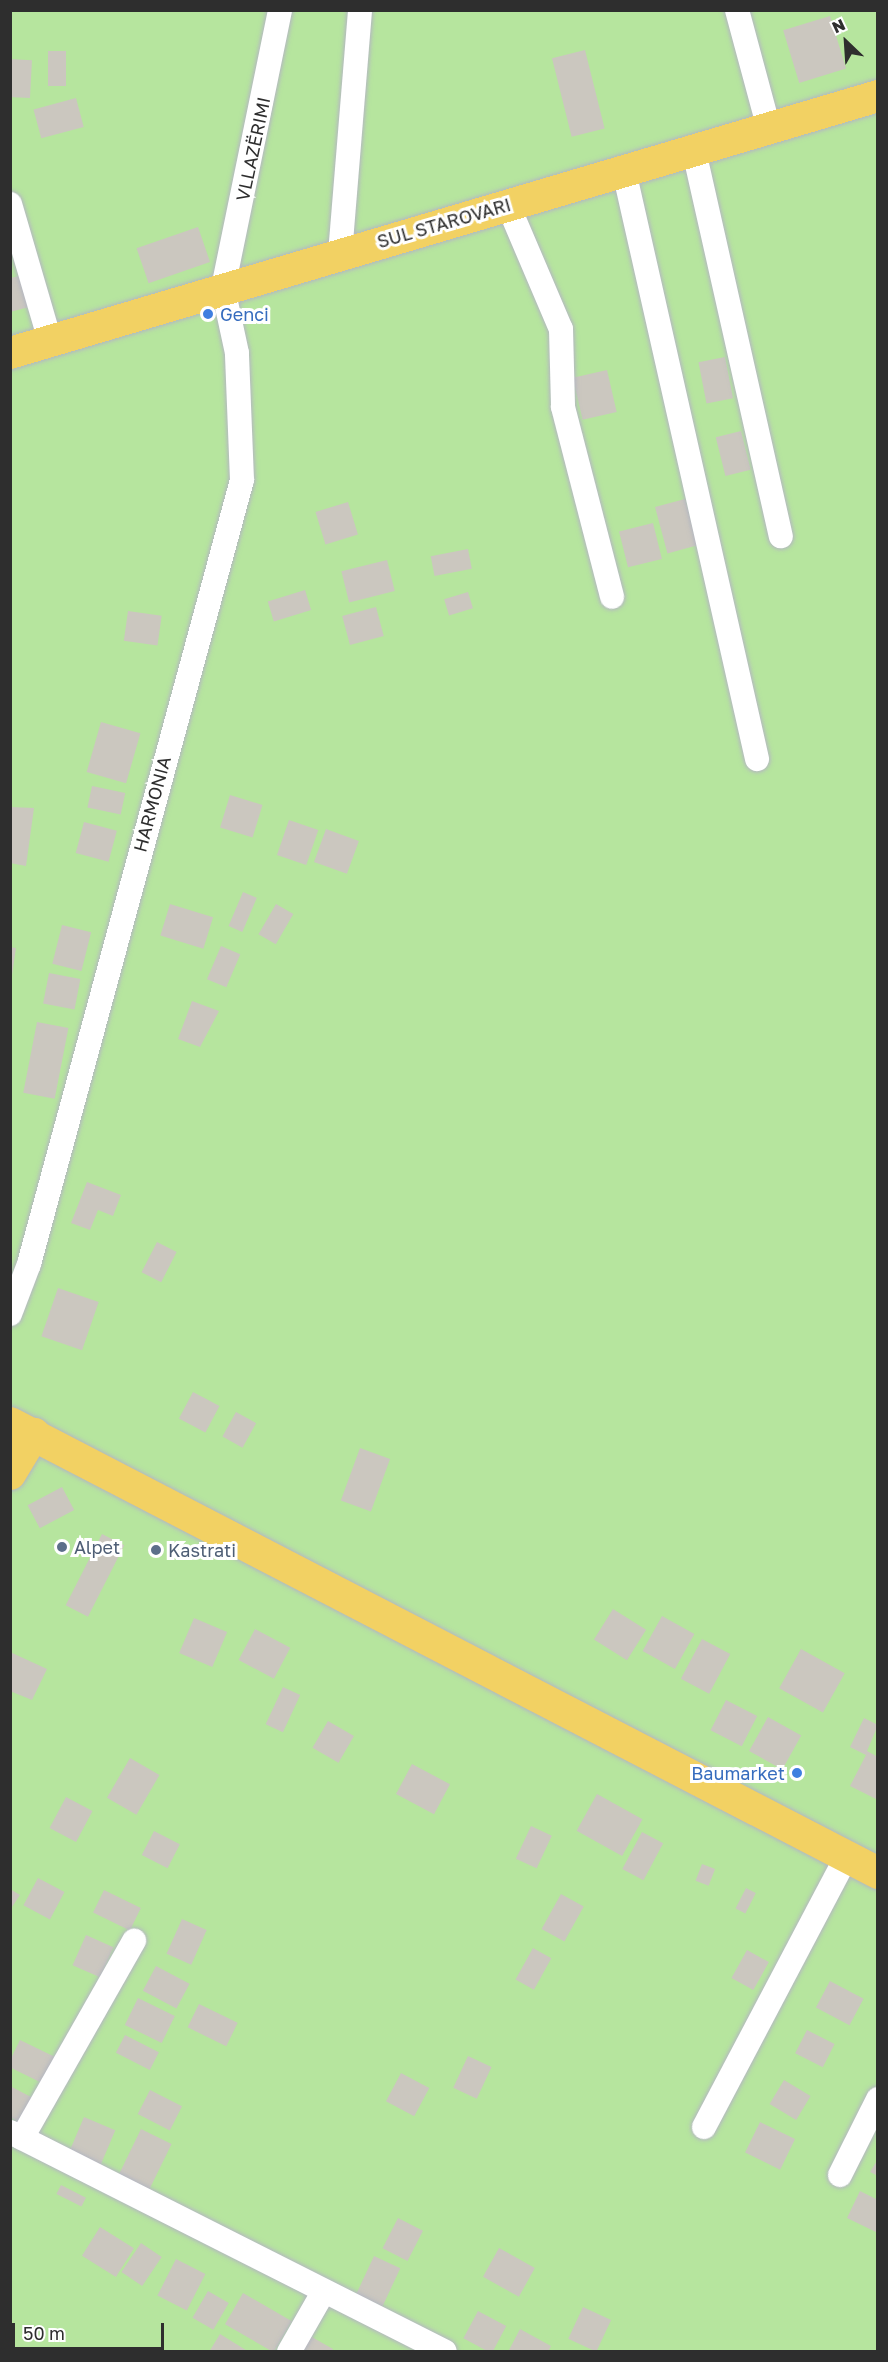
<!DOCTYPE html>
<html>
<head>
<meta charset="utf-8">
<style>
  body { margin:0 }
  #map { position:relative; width:888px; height:2362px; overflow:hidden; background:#efe9e1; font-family:"Golos Text",sans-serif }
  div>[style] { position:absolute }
  .green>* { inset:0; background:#b6e59e; transform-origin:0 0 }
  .building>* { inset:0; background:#cbc7bf; transform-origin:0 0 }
  .roads { filter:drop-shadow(0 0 2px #b4b7c1) drop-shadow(0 0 2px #b4b7c1) }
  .minor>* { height:24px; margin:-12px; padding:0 12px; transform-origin:12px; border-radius:12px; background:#fff }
  .major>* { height:32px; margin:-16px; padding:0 16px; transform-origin:16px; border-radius:16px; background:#f2d163 }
  .dots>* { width:16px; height:16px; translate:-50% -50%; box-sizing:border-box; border:3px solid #fff; border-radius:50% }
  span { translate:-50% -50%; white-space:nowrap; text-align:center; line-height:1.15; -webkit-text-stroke:6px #fff; paint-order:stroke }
  .street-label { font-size:18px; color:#2e2e2e }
  .shop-label { font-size:18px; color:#366cbe }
  .left { translate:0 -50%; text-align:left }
  .right { translate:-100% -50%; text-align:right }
  .service-label { font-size:18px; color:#4e5e75 }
  .frame { position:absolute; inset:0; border:12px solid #2e2e2e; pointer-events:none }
  .north { position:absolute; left:816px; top:12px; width:60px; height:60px; -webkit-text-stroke:4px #fff; paint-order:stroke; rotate:335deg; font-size:16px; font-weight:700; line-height:24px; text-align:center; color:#2e2e2e }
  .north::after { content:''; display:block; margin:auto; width:21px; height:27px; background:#2e2e2e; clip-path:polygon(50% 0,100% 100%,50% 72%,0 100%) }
  .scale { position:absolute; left:12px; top:2323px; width:152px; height:27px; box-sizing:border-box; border:3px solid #2e2e2e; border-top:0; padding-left:8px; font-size:18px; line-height:21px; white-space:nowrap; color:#2e2e2e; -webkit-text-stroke:4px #fff; paint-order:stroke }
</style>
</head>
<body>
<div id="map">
  <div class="green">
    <div style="left:11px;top:11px;width:866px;height:2340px"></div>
  </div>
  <div class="building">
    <div style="left:830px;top:16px;width:55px;height:49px;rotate:73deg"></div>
    <div style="left:585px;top:50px;width:81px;height:34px;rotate:76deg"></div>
    <div style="left:48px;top:51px;width:18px;height:35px"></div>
    <div style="left:10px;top:59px;width:22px;height:38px;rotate:3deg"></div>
    <div style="left:76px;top:98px;width:30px;height:44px;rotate:75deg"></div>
    <div style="left:198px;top:227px;width:37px;height:65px;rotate:71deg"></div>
    <div style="clip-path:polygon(20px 276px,29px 307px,10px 312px,10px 278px)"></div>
    <div style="left:725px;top:357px;width:42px;height:27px;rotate:79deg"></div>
    <div style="left:607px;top:370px;width:43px;height:35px;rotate:77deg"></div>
    <div style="left:741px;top:431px;width:40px;height:26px;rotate:76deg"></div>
    <div style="left:685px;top:499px;width:48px;height:31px;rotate:75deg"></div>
    <div style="left:348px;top:502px;width:34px;height:34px;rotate:73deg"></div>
    <div style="left:653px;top:523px;width:37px;height:35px;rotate:76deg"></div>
    <div style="left:468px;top:549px;width:20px;height:38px;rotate:79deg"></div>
    <div style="left:387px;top:560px;width:32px;height:47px;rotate:76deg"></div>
    <div style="left:305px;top:590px;width:21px;height:39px;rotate:73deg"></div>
    <div style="left:468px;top:592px;width:17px;height:25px;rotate:73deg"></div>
    <div style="left:376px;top:607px;width:30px;height:35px;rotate:75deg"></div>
    <div style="left:128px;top:611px;width:34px;height:30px;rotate:8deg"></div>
    <div style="left:101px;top:722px;width:41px;height:52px;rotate:16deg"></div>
    <div style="left:92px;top:786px;width:34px;height:22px;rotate:12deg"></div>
    <div style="left:230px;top:795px;width:34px;height:34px;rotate:17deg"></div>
    <div style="clip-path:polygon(10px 807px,34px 808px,26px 866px,10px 863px)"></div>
    <div style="left:289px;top:820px;width:31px;height:37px;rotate:19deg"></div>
    <div style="left:84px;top:822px;width:34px;height:32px;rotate:15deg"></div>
    <div style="left:326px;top:829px;width:35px;height:35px;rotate:20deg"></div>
    <div style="left:243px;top:892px;width:15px;height:37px;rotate:23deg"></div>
    <div style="left:170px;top:904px;width:45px;height:33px;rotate:17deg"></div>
    <div style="left:276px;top:904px;width:20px;height:35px;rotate:30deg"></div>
    <div style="left:62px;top:925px;width:30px;height:40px;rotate:14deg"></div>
    <div style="left:221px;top:946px;width:21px;height:36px;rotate:23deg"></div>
    <div style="clip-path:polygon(10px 947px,16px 948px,12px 975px,10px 975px)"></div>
    <div style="left:49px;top:973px;width:32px;height:31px;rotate:11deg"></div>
    <div style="clip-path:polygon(192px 1001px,219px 1011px,200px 1047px,178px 1039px)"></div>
    <div style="left:37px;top:1022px;width:32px;height:72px;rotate:11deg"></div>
    <div style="clip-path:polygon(87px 1182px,121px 1195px,113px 1216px,98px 1210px,90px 1230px,71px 1223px)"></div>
    <div style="left:157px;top:1242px;width:22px;height:34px;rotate:27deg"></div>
    <div style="left:58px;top:1288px;width:43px;height:51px;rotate:19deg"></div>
    <div style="left:193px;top:1392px;width:30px;height:30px;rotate:28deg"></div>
    <div style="left:236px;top:1412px;width:23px;height:28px;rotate:29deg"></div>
    <div style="left:360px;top:1448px;width:32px;height:56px;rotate:20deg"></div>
    <div style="left:62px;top:1487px;width:26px;height:39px;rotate:62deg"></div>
    <div style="left:102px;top:1534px;width:25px;height:80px;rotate:27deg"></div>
    <div style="left:613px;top:1609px;width:39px;height:36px;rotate:32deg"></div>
    <div style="left:662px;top:1616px;width:37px;height:40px;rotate:29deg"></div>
    <div style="left:194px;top:1618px;width:36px;height:38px;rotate:23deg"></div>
    <div style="left:255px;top:1629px;width:40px;height:35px;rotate:28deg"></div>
    <div style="left:702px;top:1639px;width:32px;height:45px;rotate:28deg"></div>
    <div style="left:801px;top:1649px;width:50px;height:45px;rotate:29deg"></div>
    <div style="clip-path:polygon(10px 1652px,47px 1669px,32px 1700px,10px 1691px)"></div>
    <div style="left:283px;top:1687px;width:19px;height:41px;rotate:25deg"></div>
    <div style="left:726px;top:1700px;width:35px;height:34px;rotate:27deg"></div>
    <div style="left:768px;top:1717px;width:38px;height:39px;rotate:29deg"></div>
    <div style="clip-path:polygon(864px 1718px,878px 1725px,867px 1751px,878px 1757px,878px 1800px,850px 1786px,866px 1755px,850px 1747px)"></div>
    <div style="left:328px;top:1721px;width:30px;height:31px;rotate:30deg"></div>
    <div style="left:130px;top:1758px;width:34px;height:46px;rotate:30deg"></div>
    <div style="left:412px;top:1764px;width:43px;height:34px;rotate:28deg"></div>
    <div style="left:597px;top:1794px;width:52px;height:42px;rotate:29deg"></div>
    <div style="left:66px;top:1797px;width:30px;height:35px;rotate:28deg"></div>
    <div style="left:531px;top:1826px;width:23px;height:36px;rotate:25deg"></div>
    <div style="left:154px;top:1831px;width:29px;height:27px;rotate:27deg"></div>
    <div style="left:642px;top:1832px;width:24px;height:42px;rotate:28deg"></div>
    <div style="left:702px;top:1864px;width:14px;height:18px;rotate:21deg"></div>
    <div style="left:38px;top:1878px;width:30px;height:31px;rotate:28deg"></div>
    <div style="left:746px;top:1888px;width:11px;height:23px;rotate:27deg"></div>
    <div style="clip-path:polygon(10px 1889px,20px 1895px,10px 1910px)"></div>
    <div style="left:104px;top:1890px;width:41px;height:25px;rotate:26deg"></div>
    <div style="left:561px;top:1894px;width:26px;height:40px;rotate:29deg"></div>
    <div style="left:182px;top:1919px;width:27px;height:38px;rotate:24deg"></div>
    <div style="left:86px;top:1935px;width:30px;height:33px;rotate:24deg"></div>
    <div style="left:533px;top:1948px;width:21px;height:36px;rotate:29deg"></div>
    <div style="left:747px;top:1950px;width:25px;height:32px;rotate:29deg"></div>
    <div style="left:156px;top:1966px;width:38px;height:28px;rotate:28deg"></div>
    <div style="left:830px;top:1981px;width:38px;height:30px;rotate:28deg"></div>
    <div style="left:138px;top:1998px;width:41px;height:30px;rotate:26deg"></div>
    <div style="left:199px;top:2004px;width:43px;height:26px;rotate:26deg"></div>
    <div style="left:807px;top:2030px;width:31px;height:26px;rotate:27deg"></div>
    <div style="left:125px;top:2035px;width:38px;height:20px;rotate:27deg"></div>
    <div style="left:20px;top:2040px;width:39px;height:29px;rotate:26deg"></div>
    <div style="left:468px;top:2056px;width:26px;height:35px;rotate:25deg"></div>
    <div style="left:401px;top:2073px;width:32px;height:32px;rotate:28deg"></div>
    <div style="left:784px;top:2080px;width:31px;height:28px;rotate:31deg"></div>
    <div style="clip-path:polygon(10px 2086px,33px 2098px,20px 2122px,10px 2117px)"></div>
    <div style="left:150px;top:2090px;width:36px;height:27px;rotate:27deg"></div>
    <div style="left:84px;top:2117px;width:34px;height:39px;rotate:23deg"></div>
    <div style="left:760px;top:2122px;width:39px;height:34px;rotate:26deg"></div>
    <div style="left:141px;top:2129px;width:34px;height:53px;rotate:26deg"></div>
    <div style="clip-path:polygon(878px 2159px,878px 2176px,870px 2172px)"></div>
    <div style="left:61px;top:2185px;width:28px;height:10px;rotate:27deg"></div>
    <div style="clip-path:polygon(860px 2191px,878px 2200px,878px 2233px,847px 2218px)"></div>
    <div style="left:398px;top:2218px;width:28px;height:34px;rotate:27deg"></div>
    <div style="left:100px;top:2227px;width:40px;height:34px;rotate:32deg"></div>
    <div style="left:141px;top:2243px;width:25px;height:35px;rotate:34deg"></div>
    <div style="left:499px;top:2248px;width:41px;height:33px;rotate:29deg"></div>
    <div style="left:374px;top:2256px;width:29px;height:42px;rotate:25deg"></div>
    <div style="left:176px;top:2259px;width:33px;height:41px;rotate:27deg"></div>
    <div style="left:208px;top:2291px;width:24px;height:31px;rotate:30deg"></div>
    <div style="left:243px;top:2293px;width:56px;height:36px;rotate:30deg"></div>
    <div style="left:583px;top:2307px;width:31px;height:35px;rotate:25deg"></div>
    <div style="left:478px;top:2311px;width:32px;height:31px;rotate:28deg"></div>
    <div style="clip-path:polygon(520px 2329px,551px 2346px,548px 2352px,508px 2352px)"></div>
    <div style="clip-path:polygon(220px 2334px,249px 2352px,209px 2352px)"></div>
    <div style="clip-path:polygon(310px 2336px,333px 2349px,332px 2352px,302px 2352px)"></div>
  </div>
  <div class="roads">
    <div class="minor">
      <div style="left:737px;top:10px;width:123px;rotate:74.9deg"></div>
      <div style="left:694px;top:151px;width:395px;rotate:77.3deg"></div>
      <div style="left:624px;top:171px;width:603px;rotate:77.25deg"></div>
      <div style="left:10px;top:204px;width:143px;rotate:73.7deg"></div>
      <div style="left:508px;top:205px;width:135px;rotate:66.9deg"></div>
      <div style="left:561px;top:329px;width:78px;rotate:88.5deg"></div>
      <div style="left:563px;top:407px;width:196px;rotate:75.5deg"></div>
      <div style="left:340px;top:254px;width:245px;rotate:-85.3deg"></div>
      <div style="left:10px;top:1314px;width:53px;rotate:-69.2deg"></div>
      <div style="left:29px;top:1264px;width:812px;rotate:-74.8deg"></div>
      <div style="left:242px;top:480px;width:127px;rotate:-92.3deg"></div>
      <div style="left:237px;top:353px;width:66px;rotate:-102.2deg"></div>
      <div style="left:223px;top:288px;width:284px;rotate:-78.4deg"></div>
      <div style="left:704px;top:2127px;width:302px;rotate:-62.2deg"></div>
      <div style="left:10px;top:2132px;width:487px;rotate:26.8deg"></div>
      <div style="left:22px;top:2138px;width:227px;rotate:-60.4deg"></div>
      <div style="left:840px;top:2175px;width:85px;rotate:-63.4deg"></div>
      <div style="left:289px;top:2352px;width:70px;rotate:-60.2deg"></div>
    </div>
    <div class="major">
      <div style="left:10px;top:353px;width:905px;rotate:-16.49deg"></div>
      <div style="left:10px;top:1423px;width:978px;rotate:27.4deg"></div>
      <div style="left:10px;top:1474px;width:47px;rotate:-59deg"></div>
    </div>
  </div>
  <div class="dots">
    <div style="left:208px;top:314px;background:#3f7fe0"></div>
    <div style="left:62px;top:1547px;background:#5c6f8a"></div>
    <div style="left:156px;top:1550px;background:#5c6f8a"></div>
    <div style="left:797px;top:1773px;background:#3f7fe0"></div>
  </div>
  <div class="street-label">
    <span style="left:253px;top:149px;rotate:-78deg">VLLAZËRIMI</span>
    <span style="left:444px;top:223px;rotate:-16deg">SUL STAROVARI</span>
    <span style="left:152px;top:804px;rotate:-75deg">HARMONIA</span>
  </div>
  <div class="shop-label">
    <span class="left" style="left:220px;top:314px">Genci</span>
    <span class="right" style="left:785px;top:1773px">Baumarket</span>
  </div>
  <div class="service-label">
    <span class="left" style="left:74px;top:1547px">Alpet</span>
    <span class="left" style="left:168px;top:1550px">Kastrati</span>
  </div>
  <div class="frame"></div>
  <div class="north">N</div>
  <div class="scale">50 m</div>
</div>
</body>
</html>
